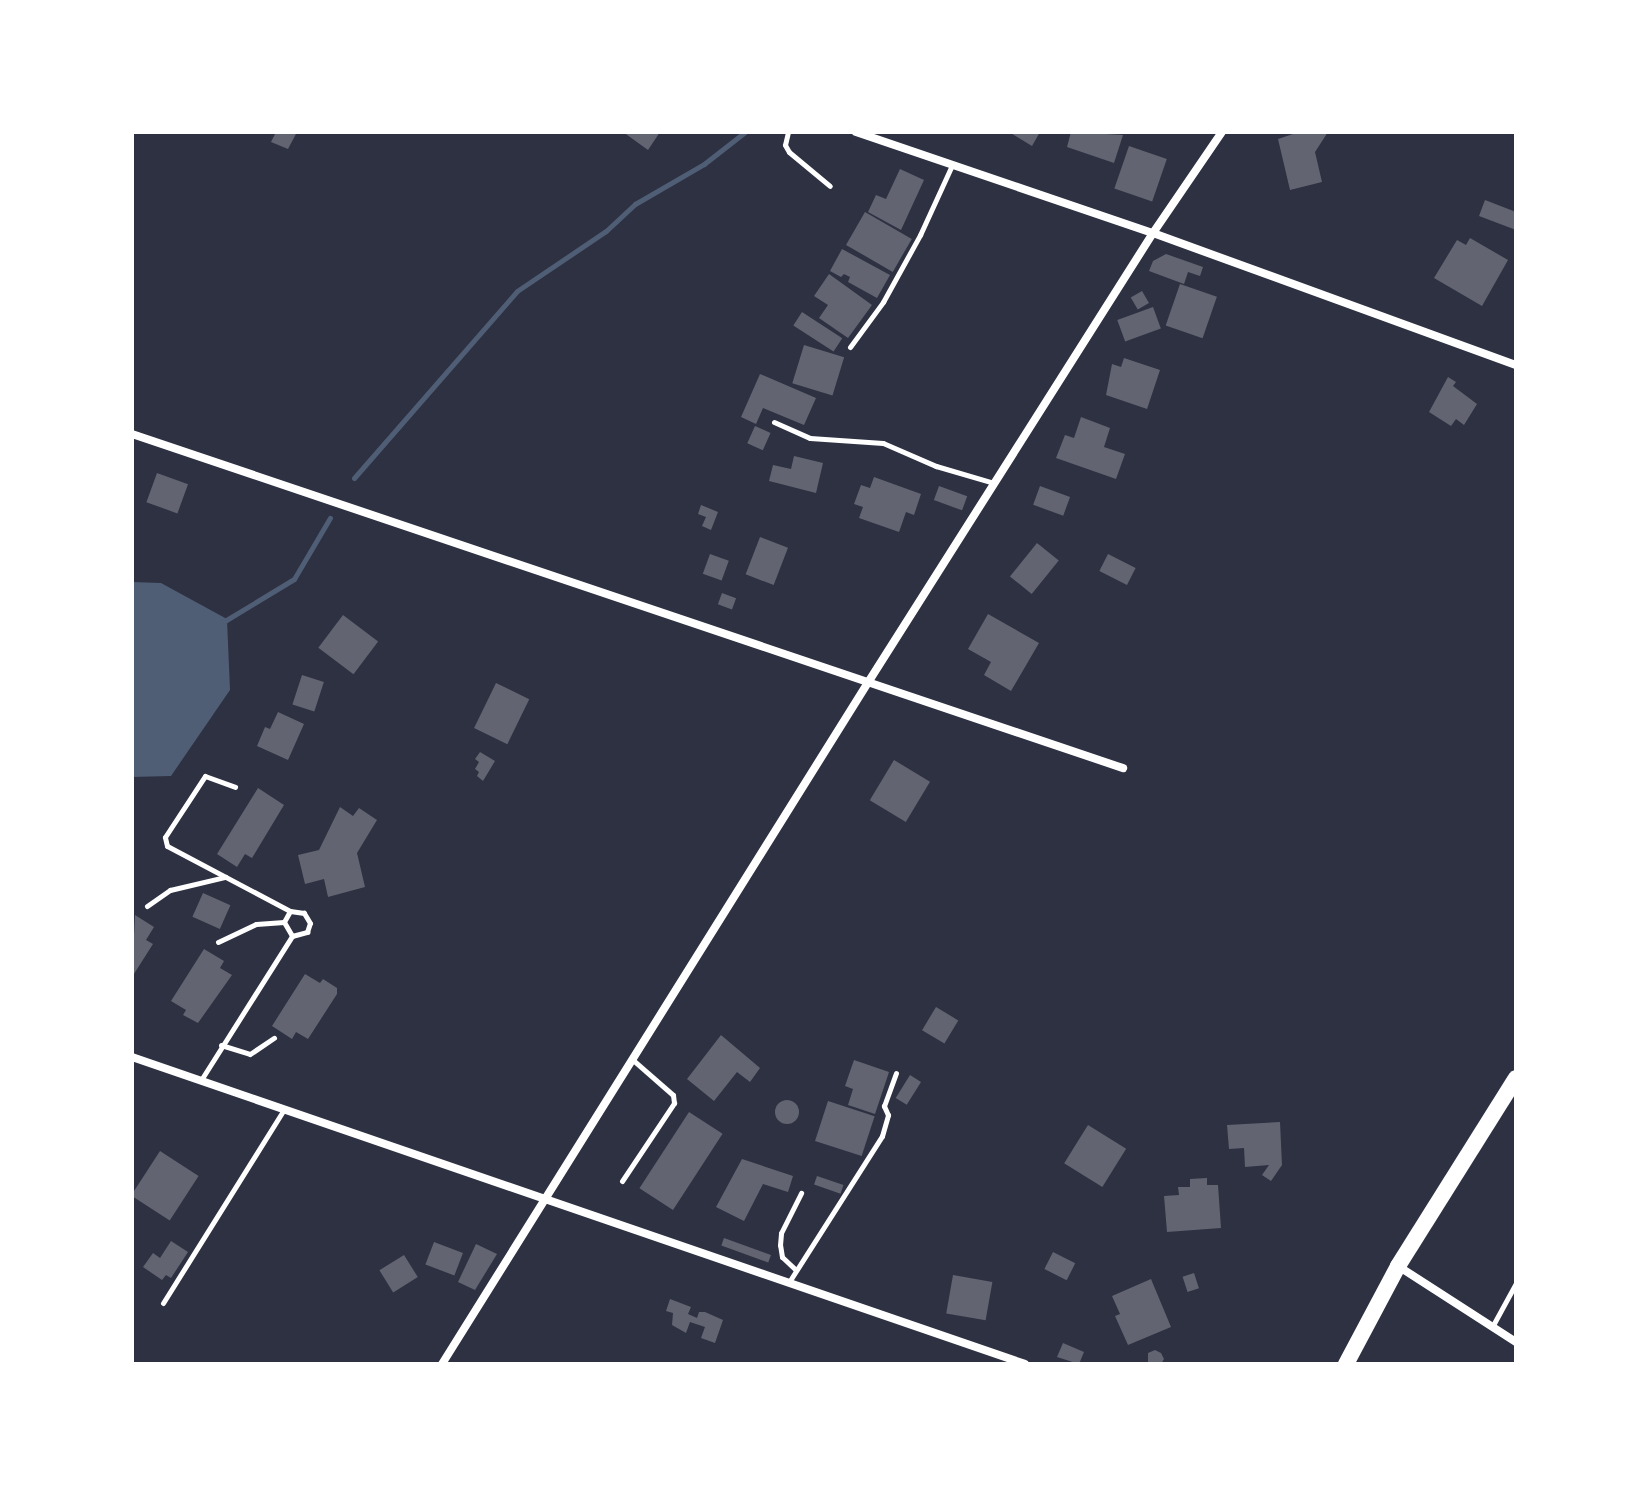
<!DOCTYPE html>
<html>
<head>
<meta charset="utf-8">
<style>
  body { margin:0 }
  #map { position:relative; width:1648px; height:1496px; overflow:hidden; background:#2d3142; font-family:Manrope,sans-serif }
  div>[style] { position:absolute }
  .water>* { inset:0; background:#4f5d75 }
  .stream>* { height:5px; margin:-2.5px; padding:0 2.5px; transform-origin:2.5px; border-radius:2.5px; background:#4f5d75 }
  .building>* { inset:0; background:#626471; transform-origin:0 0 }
  .round { border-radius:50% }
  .service>* { height:5px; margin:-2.5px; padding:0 2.5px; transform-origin:2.5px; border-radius:2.5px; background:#fff }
  .minor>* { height:8px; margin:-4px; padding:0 4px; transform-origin:4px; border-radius:4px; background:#fff }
  .primary>* { height:16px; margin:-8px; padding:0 8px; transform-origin:8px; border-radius:8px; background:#fff }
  span { translate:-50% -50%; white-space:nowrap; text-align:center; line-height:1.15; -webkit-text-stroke:8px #fff; paint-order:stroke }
  .frame { position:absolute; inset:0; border:134px solid #fff; pointer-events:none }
</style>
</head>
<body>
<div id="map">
  <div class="water">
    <div style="clip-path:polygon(132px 582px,161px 583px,227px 619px,230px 690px,171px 776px,132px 777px)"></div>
  </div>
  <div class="stream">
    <div style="left:354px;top:478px;width:248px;rotate:-48.9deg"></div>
    <div style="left:517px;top:291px;width:107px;rotate:-34deg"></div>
    <div style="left:606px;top:231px;width:40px;rotate:-43deg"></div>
    <div style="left:635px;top:204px;width:80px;rotate:-30.1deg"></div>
    <div style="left:704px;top:164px;width:52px;rotate:-38deg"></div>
    <div style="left:223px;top:622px;width:83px;rotate:-31.2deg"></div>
    <div style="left:294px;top:579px;width:71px;rotate:-59.5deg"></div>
  </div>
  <div class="building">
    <div style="clip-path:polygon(276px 132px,297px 132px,288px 149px,271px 142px)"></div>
    <div style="clip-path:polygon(623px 132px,660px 132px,648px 150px)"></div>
    <div style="clip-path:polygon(1009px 132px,1040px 132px,1032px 146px)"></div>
    <div style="clip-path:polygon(1071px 132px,1123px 135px,1114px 163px,1067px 147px)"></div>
    <div style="clip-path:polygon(1299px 132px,1328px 132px,1315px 152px,1322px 182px,1290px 190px,1278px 139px)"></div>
    <div style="left:1129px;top:146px;width:40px;height:45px;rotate:19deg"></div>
    <div style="clip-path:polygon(900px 169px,924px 180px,901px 230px,868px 212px,876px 195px,886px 199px)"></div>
    <div style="clip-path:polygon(1485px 200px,1516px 212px,1516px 230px,1479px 216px)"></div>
    <div style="left:865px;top:212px;width:54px;height:38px;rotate:30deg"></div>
    <div style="clip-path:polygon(1470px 238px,1508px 260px,1482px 306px,1434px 278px,1457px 240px,1466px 245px)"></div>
    <div style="clip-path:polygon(842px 249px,890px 275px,877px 298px,848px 282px,850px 277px,844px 274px,841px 277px,830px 271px)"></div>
    <div style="clip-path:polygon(1166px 254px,1203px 267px,1200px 276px,1188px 272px,1184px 284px,1149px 271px,1153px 261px)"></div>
    <div style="clip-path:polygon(829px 274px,872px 305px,848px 338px,819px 318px,828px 305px,814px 296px)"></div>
    <div style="left:1180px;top:284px;width:39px;height:44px;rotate:19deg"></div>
    <div style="left:1142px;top:291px;width:14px;height:13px;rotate:60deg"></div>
    <div style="left:1153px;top:307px;width:23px;height:38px;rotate:70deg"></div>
    <div style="left:802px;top:312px;width:48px;height:16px;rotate:33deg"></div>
    <div style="left:804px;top:345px;width:42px;height:40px;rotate:17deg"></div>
    <div style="clip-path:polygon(1124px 358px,1160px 370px,1147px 409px,1106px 395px,1112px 364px,1121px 367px)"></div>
    <div style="clip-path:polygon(760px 374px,816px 398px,804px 425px,763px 408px,756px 424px,741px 417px)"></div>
    <div style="clip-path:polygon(1448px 377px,1456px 382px,1453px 386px,1477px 404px,1464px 425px,1456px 419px,1451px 426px,1429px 412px)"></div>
    <div style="clip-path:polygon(1081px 417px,1110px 428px,1104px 447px,1125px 454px,1116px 479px,1056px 458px,1065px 435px,1074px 438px)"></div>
    <div style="left:755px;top:426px;width:17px;height:19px;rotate:24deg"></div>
    <div style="clip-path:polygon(794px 456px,823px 463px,816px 493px,769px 481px,773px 465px,791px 469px)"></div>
    <div style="left:157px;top:473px;width:33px;height:31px;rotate:20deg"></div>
    <div style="clip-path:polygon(874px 477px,921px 494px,914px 515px,906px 512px,899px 532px,859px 518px,863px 507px,854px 504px,861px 485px,870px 488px)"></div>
    <div style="left:939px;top:486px;width:30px;height:15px;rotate:20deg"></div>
    <div style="left:1040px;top:486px;width:32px;height:20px;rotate:20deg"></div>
    <div style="clip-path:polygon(701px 505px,718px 512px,711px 530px,702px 526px,706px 517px,698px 514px)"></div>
    <div style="left:760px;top:537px;width:30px;height:40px;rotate:21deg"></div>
    <div style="left:1037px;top:543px;width:28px;height:43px;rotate:39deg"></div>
    <div style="left:710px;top:554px;width:20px;height:21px;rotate:20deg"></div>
    <div style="left:1108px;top:554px;width:31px;height:19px;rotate:27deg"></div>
    <div style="left:722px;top:593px;width:15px;height:12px;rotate:20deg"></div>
    <div style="clip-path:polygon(988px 614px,1039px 643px,1011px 691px,984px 675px,991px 662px,968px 649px)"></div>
    <div style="left:343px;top:615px;width:44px;height:41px;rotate:37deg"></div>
    <div style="left:302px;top:675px;width:23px;height:31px;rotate:18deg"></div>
    <div style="left:496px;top:683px;width:37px;height:50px;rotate:26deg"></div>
    <div style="clip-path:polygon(278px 712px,304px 724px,288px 760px,257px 746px,265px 727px,270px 729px)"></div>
    <div style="clip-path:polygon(480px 752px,495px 761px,483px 781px,477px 776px,479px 772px,475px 769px,479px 762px,475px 759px)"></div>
    <div style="left:894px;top:760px;width:42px;height:47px;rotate:31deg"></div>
    <div style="clip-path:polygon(258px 788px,284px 805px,252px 858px,245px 854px,237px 867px,217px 854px)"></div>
    <div style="clip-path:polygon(340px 807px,353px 816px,359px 808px,377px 820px,357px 853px,365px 887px,328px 897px,324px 879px,305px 884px,298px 855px,319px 850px)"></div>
    <div style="left:203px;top:893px;width:30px;height:26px;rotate:24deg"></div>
    <div style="clip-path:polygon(135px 915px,154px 927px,146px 940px,153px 944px,132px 977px)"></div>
    <div style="clip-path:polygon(204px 949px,224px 961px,220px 968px,232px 975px,198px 1023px,183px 1015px,186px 1010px,171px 1001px)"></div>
    <div style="clip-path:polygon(305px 974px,320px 983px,323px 979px,337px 988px,337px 994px,308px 1039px,296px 1032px,292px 1039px,272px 1026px)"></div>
    <div style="left:936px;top:1007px;width:26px;height:27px;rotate:31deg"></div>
    <div style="clip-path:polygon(721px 1035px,760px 1068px,750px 1082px,737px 1072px,714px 1101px,687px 1079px)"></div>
    <div style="clip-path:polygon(854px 1060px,889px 1072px,875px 1114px,848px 1105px,853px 1089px,845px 1086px)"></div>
    <div style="left:910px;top:1075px;width:13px;height:27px;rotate:32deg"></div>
    <div class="round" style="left:775px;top:1100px;width:24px;height:24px"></div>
    <div style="left:828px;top:1101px;width:49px;height:42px;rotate:18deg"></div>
    <div style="left:689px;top:1112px;width:40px;height:91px;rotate:33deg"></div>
    <div style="clip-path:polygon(1280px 1122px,1282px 1165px,1271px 1181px,1262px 1175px,1269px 1165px,1245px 1167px,1244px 1148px,1229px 1149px,1227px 1125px)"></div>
    <div style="left:1088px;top:1125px;width:45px;height:45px;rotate:32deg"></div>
    <div style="left:160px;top:1151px;width:46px;height:53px;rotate:33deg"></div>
    <div style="clip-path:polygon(742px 1159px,793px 1176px,788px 1192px,763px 1184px,744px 1221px,716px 1207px)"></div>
    <div style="left:817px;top:1176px;width:28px;height:9px;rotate:19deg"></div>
    <div style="clip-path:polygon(1207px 1178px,1207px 1185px,1218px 1185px,1221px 1228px,1167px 1232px,1164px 1196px,1179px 1195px,1178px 1187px,1190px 1187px,1190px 1179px)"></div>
    <div style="left:724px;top:1238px;width:50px;height:8px;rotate:20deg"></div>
    <div style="clip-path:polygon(171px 1241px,188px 1252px,171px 1278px,166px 1275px,162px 1280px,143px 1267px,153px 1253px,160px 1258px)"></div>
    <div style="left:434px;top:1242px;width:31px;height:24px;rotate:21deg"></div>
    <div style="clip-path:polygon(476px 1244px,497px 1254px,475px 1290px,458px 1282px)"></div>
    <div style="left:1053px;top:1252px;width:25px;height:19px;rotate:27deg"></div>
    <div style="left:404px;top:1255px;width:26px;height:29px;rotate:58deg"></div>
    <div style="left:1194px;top:1273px;width:16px;height:12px;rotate:72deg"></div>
    <div style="left:953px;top:1275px;width:40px;height:39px;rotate:10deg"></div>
    <div style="clip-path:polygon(1151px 1279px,1171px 1327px,1128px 1345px,1115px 1316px,1120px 1314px,1112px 1296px)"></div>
    <div style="clip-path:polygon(670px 1299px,691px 1307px,688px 1314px,697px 1318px,699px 1312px,705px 1312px,723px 1320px,715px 1343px,701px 1338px,705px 1327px,690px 1322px,686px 1333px,672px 1325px,673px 1313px,666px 1311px)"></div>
    <div style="clip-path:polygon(1063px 1343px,1084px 1352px,1079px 1364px,1057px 1357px)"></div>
    <div style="clip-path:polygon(1155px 1350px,1161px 1353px,1164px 1359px,1161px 1364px,1148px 1364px,1148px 1353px)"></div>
  </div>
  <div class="service">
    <div style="left:788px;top:132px;width:13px;rotate:103deg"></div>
    <div style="left:785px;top:145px;width:8px;rotate:60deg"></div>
    <div style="left:789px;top:152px;width:53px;rotate:39.7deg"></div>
    <div style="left:850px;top:347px;width:56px;rotate:-53.7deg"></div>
    <div style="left:883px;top:302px;width:77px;rotate:-61.1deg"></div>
    <div style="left:920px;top:235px;width:77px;rotate:-65.4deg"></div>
    <div style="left:774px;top:422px;width:39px;rotate:24deg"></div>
    <div style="left:810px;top:438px;width:73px;rotate:3.9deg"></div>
    <div style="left:883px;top:443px;width:58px;rotate:23.5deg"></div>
    <div style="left:936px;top:466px;width:60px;rotate:16.3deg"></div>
    <div style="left:147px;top:906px;width:28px;rotate:-35deg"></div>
    <div style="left:170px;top:890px;width:57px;rotate:-13.3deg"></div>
    <div style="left:290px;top:911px;width:13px;rotate:119deg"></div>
    <div style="left:284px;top:922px;width:16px;rotate:60deg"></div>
    <div style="left:218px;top:942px;width:42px;rotate:-25.3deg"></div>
    <div style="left:256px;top:924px;width:28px;rotate:-4deg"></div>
    <div style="left:221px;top:1045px;width:30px;rotate:17deg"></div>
    <div style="left:250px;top:1054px;width:29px;rotate:-34deg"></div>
    <div style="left:201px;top:1080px;width:170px;rotate:-57.7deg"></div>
    <div style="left:292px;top:936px;width:16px;rotate:-15deg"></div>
    <div style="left:307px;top:932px;width:9px;rotate:-72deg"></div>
    <div style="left:310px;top:923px;width:12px;rotate:-121deg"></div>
    <div style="left:304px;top:913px;width:14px;rotate:-172deg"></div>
    <div style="left:290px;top:911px;width:139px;rotate:-152.1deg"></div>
    <div style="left:167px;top:846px;width:9px;rotate:-103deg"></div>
    <div style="left:165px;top:837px;width:73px;rotate:-56.7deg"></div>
    <div style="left:205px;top:776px;width:32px;rotate:20deg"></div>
    <div style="left:622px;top:1181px;width:94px;rotate:-56.3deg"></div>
    <div style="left:674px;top:1103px;width:8px;rotate:-97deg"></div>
    <div style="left:673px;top:1095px;width:53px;rotate:-138.8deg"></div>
    <div style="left:796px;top:1270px;width:19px;rotate:-137deg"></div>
    <div style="left:782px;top:1257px;width:12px;rotate:-99deg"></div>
    <div style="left:780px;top:1245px;width:12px;rotate:-85deg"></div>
    <div style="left:781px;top:1233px;width:45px;rotate:-63.4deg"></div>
    <div style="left:789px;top:1282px;width:173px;rotate:-57.5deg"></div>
    <div style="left:882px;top:1136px;width:22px;rotate:-74deg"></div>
    <div style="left:888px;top:1115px;width:10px;rotate:-114deg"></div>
    <div style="left:884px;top:1106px;width:35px;rotate:-70deg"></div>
    <div style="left:163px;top:1303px;width:229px;rotate:-58deg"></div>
    <div style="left:1492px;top:1327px;width:50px;rotate:-61.4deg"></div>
  </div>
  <div class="minor">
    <div style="left:856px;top:132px;width:314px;rotate:18.8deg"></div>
    <div style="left:1153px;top:233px;width:386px;rotate:20deg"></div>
    <div style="left:132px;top:434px;width:1046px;rotate:18.63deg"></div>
    <div style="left:132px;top:1057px;width:944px;rotate:18.97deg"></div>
    <div style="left:1398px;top:1266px;width:140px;rotate:32.8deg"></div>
    <div style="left:442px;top:1364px;width:805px;rotate:-57.99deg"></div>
    <div style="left:869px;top:681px;width:530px;rotate:-57.63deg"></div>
    <div style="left:1153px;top:233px;width:122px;rotate:-55.7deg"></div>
  </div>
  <div class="primary">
    <div style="left:1346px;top:1364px;width:111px;rotate:-62deg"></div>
    <div style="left:1398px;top:1266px;width:222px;rotate:-57.9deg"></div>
  </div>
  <div class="frame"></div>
</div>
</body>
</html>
